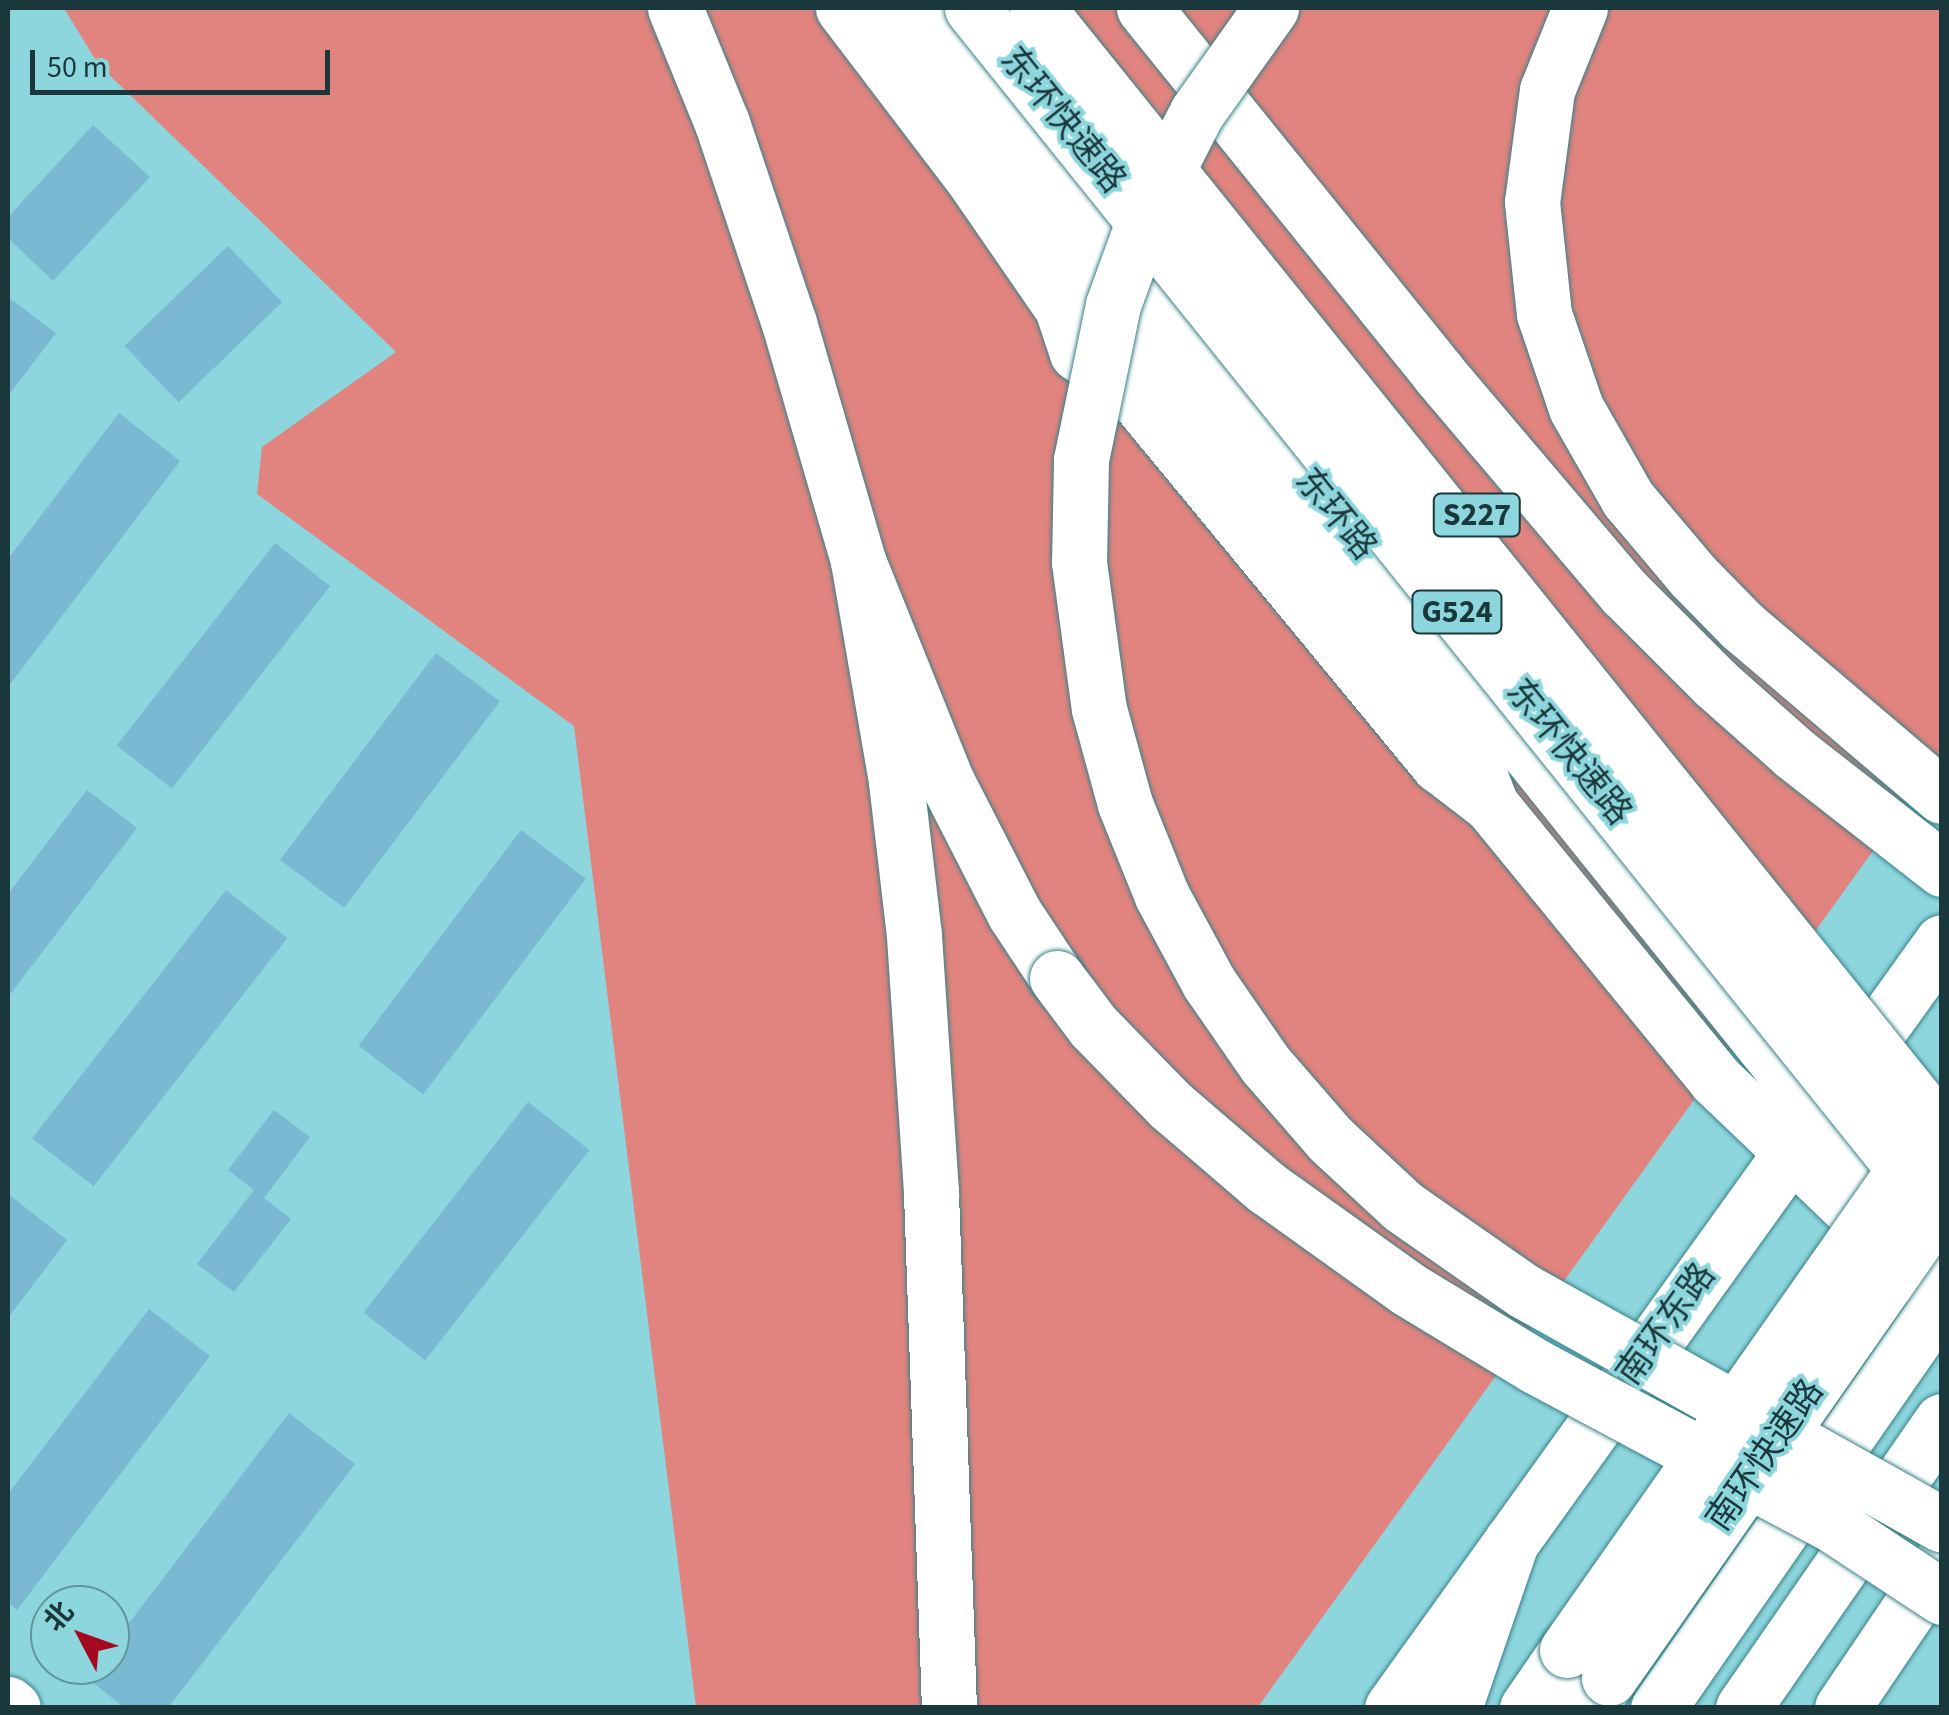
<!DOCTYPE html>
<html>
<head>
<meta charset="utf-8">
<style>
  body { margin:0 }
  #map { position:relative; width:1949px; height:1715px; overflow:hidden; background:#8ed6dd; font-family:"Source Sans 3","Noto Sans SC",sans-serif }
  div>[style] { position:absolute }
  .green>* { inset:0; background:#e1837e }
  .building>* { inset:0; background:#7ab9d1; transform-origin:0 0 }
  .roads { filter:drop-shadow(0 0 2px #388188) drop-shadow(0 0 2px #388188) }
  .secondary>* { height:55px; margin:-27.5px; padding:0 27.5px; transform-origin:27.5px; border-radius:27.5px; background:#fff }
  .primary>* { height:55px; margin:-27.5px; padding:0 27.5px; transform-origin:27.5px; border-radius:27.5px; background:#fff }
  .highway>* { height:55px; margin:-27.5px; padding:0 27.5px; transform-origin:27.5px; border-radius:27.5px; background:#fff }
  .bridges { filter:drop-shadow(0 0 2px #388188) drop-shadow(0 0 2px #388188) }
  .highway-bridge>* { height:55px; margin:-27.5px; padding:0 27.5px; transform-origin:27.5px; border-radius:27.5px; background:#fff }
  span { translate:-50% -50%; white-space:nowrap; text-align:center; line-height:1.15; -webkit-text-stroke:8px #8ed6dd; paint-order:stroke }
  .shield-label span { padding:2px 8px; background:#8ed6dd; border:2px solid; border-radius:8px; -webkit-text-stroke-width:0 }
  .shield-label { font-size:32px; color:#1a383b; font-weight:700 }
  .street-label { font-size:35px; color:#1a383b }
  .frame { position:absolute; inset:0; border:10px solid #1a383b; pointer-events:none }
  .north { position:absolute; left:30px; top:1585px; width:100px; height:100px; box-sizing:border-box; background:#8ed6dd; border:2px solid #60979c; border-radius:50%; rotate:311deg; font-size:28px; font-weight:700; line-height:40px; text-align:center; color:#1a383b }
  .north::after { content:''; display:block; margin:auto; width:35px; height:45px; background:#a4091f; clip-path:polygon(50% 0,100% 100%,50% 72%,0 100%) }
  .scale { position:absolute; left:30px; top:50px; width:300px; height:45px; box-sizing:border-box; border:5px solid #1a383b; border-top:0; padding-left:12px; font-size:30px; line-height:35px; white-space:nowrap; color:#1a383b; -webkit-text-stroke:8px #8ed6dd; paint-order:stroke }
</style>
</head>
<body>
<div id="map">
  <div class="green">
    <div style="clip-path:polygon(64px 8px,1941px 8px,1941px 756px,1258px 1707px,696px 1707px,574px 726px,257px 494px,262px 447px,396px 352px,98px 64px)"></div>
  </div>
  <div class="building">
    <div style="clip-path:polygon(93px 125px,150px 177px,53px 281px,8px 238px,8px 217px)"></div>
    <div style="left:228px;top:246px;width:78px;height:144px;rotate:46deg"></div>
    <div style="clip-path:polygon(8px 297px,56px 333px,8px 396px)"></div>
    <div style="clip-path:polygon(119px 413px,180px 461px,8px 687px,8px 559px)"></div>
    <div style="left:275px;top:543px;width:70px;height:257px;rotate:38deg"></div>
    <div style="left:436px;top:653px;width:80px;height:259px;rotate:37deg"></div>
    <div style="clip-path:polygon(87px 790px,137px 828px,8px 997px,8px 894px)"></div>
    <div style="left:521px;top:830px;width:81px;height:270px;rotate:37deg"></div>
    <div style="left:226px;top:890px;width:78px;height:315px;rotate:38deg"></div>
    <div style="left:528px;top:1102px;width:78px;height:267px;rotate:38deg"></div>
    <div style="clip-path:polygon(274px 1110px,310px 1137px,264px 1198px,291px 1219px,234px 1292px,197px 1264px,254px 1190px,228px 1170px)"></div>
    <div style="clip-path:polygon(8px 1194px,67px 1240px,8px 1318px)"></div>
    <div style="clip-path:polygon(149px 1309px,210px 1356px,17px 1610px,8px 1602px,8px 1494px)"></div>
    <div style="clip-path:polygon(289px 1413px,355px 1464px,168px 1708px,125px 1708px,87px 1678px,97px 1665px,110px 1665px,110px 1648px)"></div>
  </div>
  <div class="roads">
    <div class="secondary">
      <div style="left:8px;top:1704px;width:6px;rotate:39deg"></div>
    </div>
    <div class="primary">
      <div style="left:843px;top:8px;width:211px;rotate:52.7deg"></div>
      <div style="left:971px;top:176px;width:160px;rotate:55.4deg"></div>
      <div style="left:1062px;top:308px;width:47px;rotate:71.6deg"></div>
      <div style="left:1077px;top:353px;width:60px;rotate:34.2deg"></div>
      <div style="left:1127px;top:387px;width:490px;rotate:50.5deg"></div>
      <div style="left:1439px;top:765px;width:66px;rotate:37.6deg"></div>
      <div style="left:1491px;top:805px;width:355px;rotate:50.7deg"></div>
      <div style="left:1716px;top:1080px;width:313px;rotate:43.7deg"></div>
      <div style="left:931px;top:8px;width:1551px;rotate:51.25deg"></div>
      <div style="left:1392px;top:1708px;width:943px;rotate:-54.32deg"></div>
      <div style="left:1842px;top:1708px;width:179px;rotate:-56deg"></div>
    </div>
    <div class="highway">
      <div style="left:675px;top:8px;width:124px;rotate:67.8deg"></div>
      <div style="left:722px;top:123px;width:211px;rotate:71.5deg"></div>
      <div style="left:789px;top:323px;width:248px;rotate:73.8deg"></div>
      <div style="left:858px;top:561px;width:236px;rotate:68.1deg"></div>
      <div style="left:946px;top:780px;width:149px;rotate:62.9deg"></div>
      <div style="left:1014px;top:913px;width:78px;rotate:56.5deg"></div>
      <div style="left:890px;top:8px;width:934px;rotate:51.83deg"></div>
      <div style="left:1467px;top:742px;width:67px;rotate:69.1deg"></div>
      <div style="left:1144px;top:8px;width:470px;rotate:51.1deg"></div>
      <div style="left:1439px;top:374px;width:287px;rotate:49.7deg"></div>
      <div style="left:1625px;top:593px;width:127px;rotate:45deg"></div>
      <div style="left:1715px;top:683px;width:107px;rotate:41.6deg"></div>
      <div style="left:1795px;top:754px;width:187px;rotate:38deg"></div>
      <div style="left:1580px;top:8px;width:88px;rotate:111.9deg"></div>
      <div style="left:1547px;top:90px;width:113px;rotate:97.6deg"></div>
      <div style="left:1532px;top:202px;width:113px;rotate:83.9deg"></div>
      <div style="left:1544px;top:314px;width:99px;rotate:71.2deg"></div>
      <div style="left:1576px;top:408px;width:105px;rotate:60.3deg"></div>
      <div style="left:1628px;top:499px;width:101px;rotate:49.8deg"></div>
      <div style="left:1693px;top:576px;width:70px;rotate:45.6deg"></div>
      <div style="left:1742px;top:626px;width:262px;rotate:40.4deg"></div>
      <div style="left:858px;top:561px;width:224px;rotate:80.2deg"></div>
      <div style="left:896px;top:782px;width:155px;rotate:83.3deg"></div>
      <div style="left:914px;top:936px;width:258px;rotate:86.2deg"></div>
      <div style="left:931px;top:1193px;width:515px;rotate:88deg"></div>
      <div style="left:1454px;top:1708px;width:176px;rotate:-71deg"></div>
      <div style="left:1527px;top:1708px;width:70px;rotate:-55.4deg"></div>
      <div style="left:1588px;top:1708px;width:37px;rotate:-55deg"></div>
      <div style="left:1658px;top:1708px;width:497px;rotate:-55.2deg"></div>
      <div style="left:1743px;top:1708px;width:349px;rotate:-55.3deg"></div>
    </div>
  </div>
  <div class="bridges">
    <div class="highway-bridge">
      <div style="left:972px;top:8px;width:1549px;rotate:51.24deg"></div>
      <div style="left:1037px;top:8px;width:1444px;rotate:51.19deg"></div>
      <div style="left:1271px;top:8px;width:128px;rotate:125.4deg"></div>
      <div style="left:1197px;top:112px;width:106px;rotate:117.1deg"></div>
      <div style="left:1149px;top:206px;width:105px;rotate:110deg"></div>
      <div style="left:1113px;top:305px;width:158px;rotate:101.7deg"></div>
      <div style="left:1081px;top:460px;width:102px;rotate:91.1deg"></div>
      <div style="left:1079px;top:562px;width:148px;rotate:82.3deg"></div>
      <div style="left:1099px;top:709px;width:98px;rotate:74.7deg"></div>
      <div style="left:1125px;top:804px;width:99px;rotate:68.1deg"></div>
      <div style="left:1162px;top:896px;width:99px;rotate:61.6deg"></div>
      <div style="left:1209px;top:983px;width:98px;rotate:55.3deg"></div>
      <div style="left:1265px;top:1064px;width:99px;rotate:49.1deg"></div>
      <div style="left:1330px;top:1139px;width:98px;rotate:42.9deg"></div>
      <div style="left:1402px;top:1206px;width:149px;rotate:34.9deg"></div>
      <div style="left:1524px;top:1291px;width:479px;rotate:29.2deg"></div>
      <div style="left:1057px;top:978px;width:60px;rotate:53.1deg"></div>
      <div style="left:1093px;top:1026px;width:110px;rotate:45.7deg"></div>
      <div style="left:1170px;top:1105px;width:128px;rotate:40.6deg"></div>
      <div style="left:1267px;top:1188px;width:173px;rotate:35.6deg"></div>
      <div style="left:1408px;top:1289px;width:149px;rotate:31.2deg"></div>
      <div style="left:1535px;top:1366px;width:341px;rotate:28.1deg"></div>
      <div style="left:1836px;top:1527px;width:127px;rotate:33.4deg"></div>
      <div style="left:1567px;top:1650px;width:623px;rotate:-54.93deg"></div>
      <div style="left:1609px;top:1678px;width:581px;rotate:-55.02deg"></div>
    </div>
  </div>
  <div class="shield-label">
    <span style="left:1477px;top:515px">S227</span>
    <span style="left:1457px;top:612px">G524</span>
  </div>
  <div class="street-label">
    <span style="left:1063px;top:120px;rotate:51deg">东环快速路</span>
    <span style="left:1336px;top:514px;rotate:51deg">东环路</span>
    <span style="left:1569px;top:752px;rotate:51deg">东环快速路</span>
    <span style="left:1666px;top:1324px;rotate:-54deg">南环东路</span>
    <span style="left:1765px;top:1455px;rotate:-55deg">南环快速路</span>
  </div>
  <div class="frame"></div>
  <div class="north">北</div>
  <div class="scale">50 m</div>
</div>
</body>
</html>
